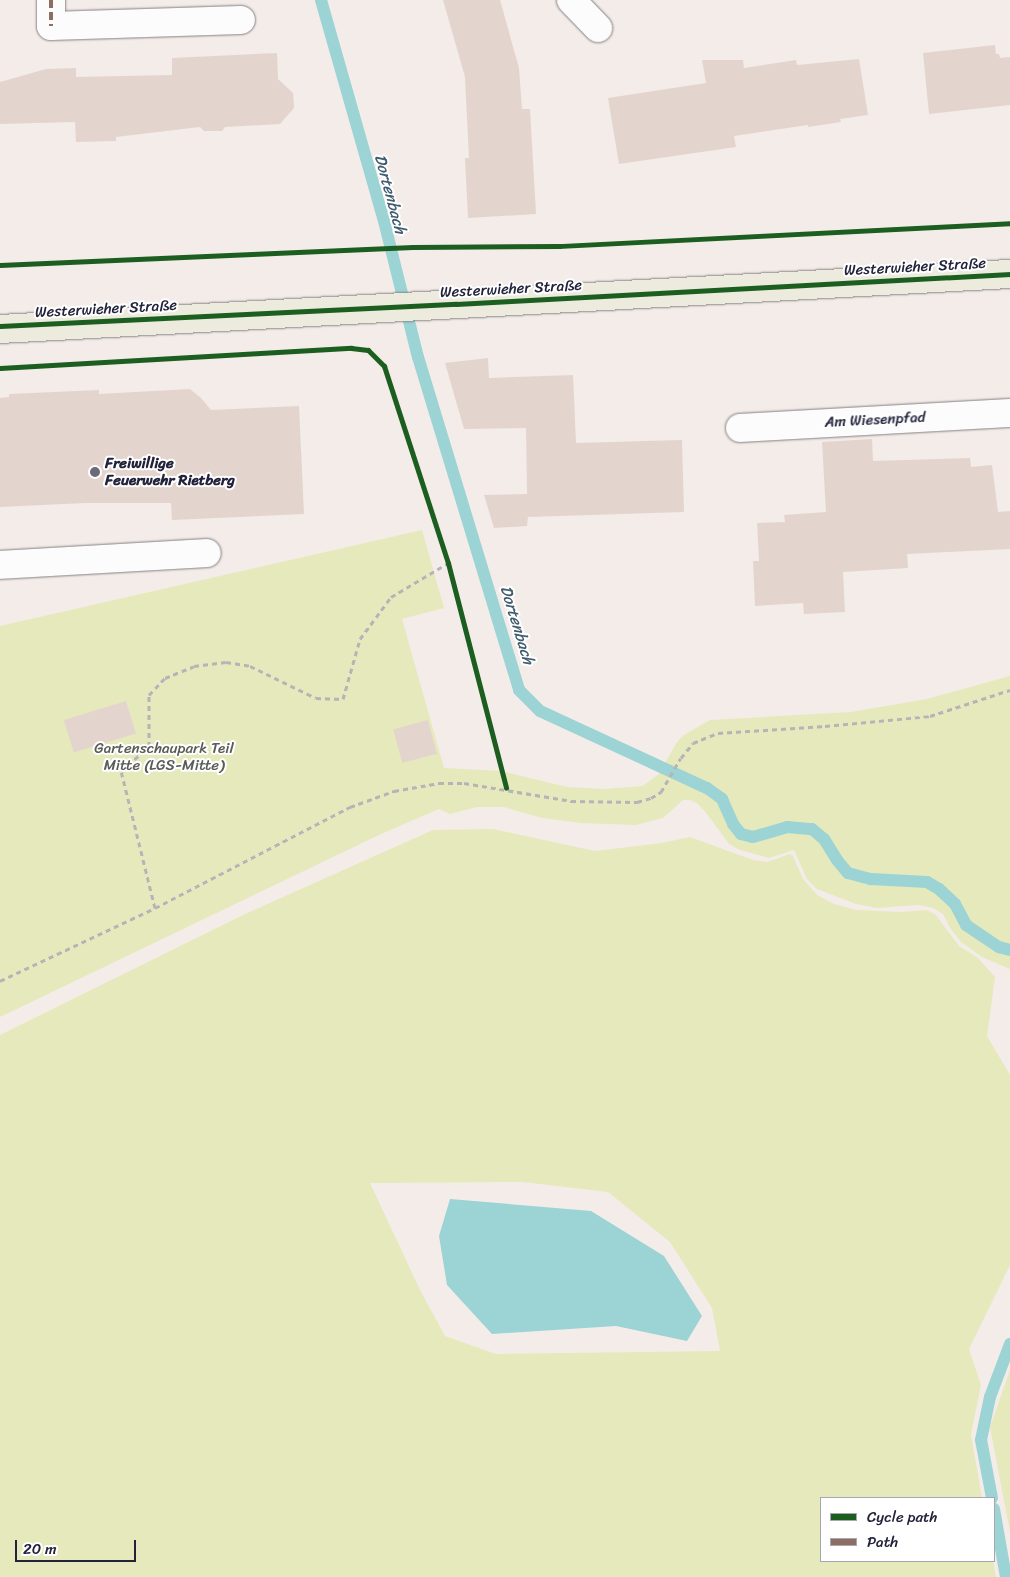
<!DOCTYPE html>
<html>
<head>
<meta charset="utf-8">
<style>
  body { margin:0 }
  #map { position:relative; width:1010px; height:1577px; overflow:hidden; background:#f4ece8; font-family:Sriracha,sans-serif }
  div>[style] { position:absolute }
  .green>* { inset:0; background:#e6e9bc }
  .water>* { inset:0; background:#9cd3d5 }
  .stream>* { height:12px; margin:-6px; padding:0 6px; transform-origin:6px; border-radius:6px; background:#9cd3d5 }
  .building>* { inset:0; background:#e3d5ce; transform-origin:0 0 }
  .path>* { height:3px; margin-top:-1.5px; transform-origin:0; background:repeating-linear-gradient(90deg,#b5b4b7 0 5px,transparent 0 9px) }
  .roads { filter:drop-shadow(0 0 1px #858184) drop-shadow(0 0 1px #858184) }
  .minor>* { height:28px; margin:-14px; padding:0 14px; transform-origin:14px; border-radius:14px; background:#fdfcfc }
  .major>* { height:28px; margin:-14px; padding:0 14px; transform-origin:14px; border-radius:14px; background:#edeade }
  .quiet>* { height:4px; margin-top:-2px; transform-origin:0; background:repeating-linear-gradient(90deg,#8d6e63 0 8px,transparent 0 12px) }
  .cycleway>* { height:5px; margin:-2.5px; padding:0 2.5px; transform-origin:2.5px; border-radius:2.5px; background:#1b5e20 }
  .dots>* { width:14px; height:14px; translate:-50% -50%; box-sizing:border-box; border:2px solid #fff; border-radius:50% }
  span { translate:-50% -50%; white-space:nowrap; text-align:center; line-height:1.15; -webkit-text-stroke:4px #fff; paint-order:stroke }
  .street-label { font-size:15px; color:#22223b }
  .poi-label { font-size:15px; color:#22223b; font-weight:700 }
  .left { translate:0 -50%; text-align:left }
  .park-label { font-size:15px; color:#5a5d57 }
  .water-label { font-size:16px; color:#405c6e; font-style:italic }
  .legend { position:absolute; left:820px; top:1497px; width:175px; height:65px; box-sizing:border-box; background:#fff; border:1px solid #a7a7b1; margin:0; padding:6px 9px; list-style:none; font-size:15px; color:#22223b }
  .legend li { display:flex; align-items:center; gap:10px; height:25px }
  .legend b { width:25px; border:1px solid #a7a7b1 }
  .scale { position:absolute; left:15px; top:1540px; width:121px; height:22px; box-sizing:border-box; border:2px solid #22223b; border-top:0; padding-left:6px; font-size:15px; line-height:18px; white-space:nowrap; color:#22223b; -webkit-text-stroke:4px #fff; paint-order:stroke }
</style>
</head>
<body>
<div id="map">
  <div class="green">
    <div style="clip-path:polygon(422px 530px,444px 608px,402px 619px,444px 768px,501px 771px,567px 787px,604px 789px,643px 786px,659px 774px,677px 742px,684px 735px,710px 720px,851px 712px,927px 699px,1010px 676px,1010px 969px,982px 957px,961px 942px,950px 928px,943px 914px,933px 908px,919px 905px,877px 908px,856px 904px,817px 889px,807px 879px,794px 850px,769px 858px,740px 850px,729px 844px,707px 814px,697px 803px,689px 800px,683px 800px,663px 818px,636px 825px,581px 823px,542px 818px,504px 807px,477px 807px,450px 814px,439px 809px,381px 834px,0 1017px,0 626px)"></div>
    <div style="clip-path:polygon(evenodd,493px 829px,595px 851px,662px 843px,690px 837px,753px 860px,767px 862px,790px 854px,793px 856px,803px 879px,817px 895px,834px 904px,857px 910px,901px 912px,926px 910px,935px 914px,959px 946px,978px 958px,995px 977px,987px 1036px,1010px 1075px,1010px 1265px,969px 1349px,981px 1385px,971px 1435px,982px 1498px,821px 1498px,821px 1561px,993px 1561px,996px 1577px,0 1577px,0 1035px,243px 915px,433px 830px,493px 829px,523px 1182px,608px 1192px,670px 1242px,712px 1308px,720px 1351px,496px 1354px,445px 1336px,420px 1290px,370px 1183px,523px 1182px)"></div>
    <div style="clip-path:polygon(1010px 1370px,1010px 1532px,990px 1427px)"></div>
  </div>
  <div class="water">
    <div style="clip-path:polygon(450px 1199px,591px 1211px,664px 1256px,702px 1316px,687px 1341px,616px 1326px,492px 1334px,447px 1285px,439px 1236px)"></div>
  </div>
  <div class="stream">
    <div style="left:321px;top:0;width:226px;rotate:74.1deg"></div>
    <div style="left:383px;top:217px;width:144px;rotate:76deg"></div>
    <div style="left:418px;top:357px;width:348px;rotate:73.1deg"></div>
    <div style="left:519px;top:690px;width:30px;rotate:45deg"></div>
    <div style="left:540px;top:711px;width:184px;rotate:24.8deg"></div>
    <div style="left:707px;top:788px;width:19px;rotate:36deg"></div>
    <div style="left:722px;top:799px;width:27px;rotate:66deg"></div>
    <div style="left:733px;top:824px;width:13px;rotate:51deg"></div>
    <div style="left:741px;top:834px;width:12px;rotate:14deg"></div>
    <div style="left:753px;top:837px;width:35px;rotate:-16deg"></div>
    <div style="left:787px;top:827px;width:25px;rotate:5deg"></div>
    <div style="left:812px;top:829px;width:16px;rotate:40deg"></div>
    <div style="left:824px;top:839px;width:25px;rotate:58deg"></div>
    <div style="left:837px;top:860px;width:17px;rotate:50deg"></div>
    <div style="left:848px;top:873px;width:24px;rotate:15deg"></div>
    <div style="left:871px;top:879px;width:56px;rotate:3.1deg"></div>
    <div style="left:927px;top:882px;width:14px;rotate:30deg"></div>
    <div style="left:939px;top:889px;width:22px;rotate:43deg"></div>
    <div style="left:955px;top:904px;width:24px;rotate:62deg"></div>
    <div style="left:966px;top:925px;width:40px;rotate:34deg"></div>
    <div style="left:999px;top:947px;width:11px;rotate:15deg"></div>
    <div style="left:992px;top:1498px;width:59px;rotate:-100.7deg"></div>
    <div style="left:981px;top:1440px;width:44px;rotate:-78.2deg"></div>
    <div style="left:990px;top:1397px;width:57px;rotate:-69.3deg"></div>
    <div style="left:994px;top:1509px;width:69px;rotate:80deg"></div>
  </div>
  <div class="building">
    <div style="clip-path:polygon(443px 0,500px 0,519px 68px,522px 109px,530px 109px,536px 214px,468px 218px,465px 158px,469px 158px,465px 77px)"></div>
    <div style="clip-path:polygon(995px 45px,996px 54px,999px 54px,1000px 58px,1010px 57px,1010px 105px,929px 114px,923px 53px)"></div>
    <div style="clip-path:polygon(277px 53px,278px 79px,293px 93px,294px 108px,280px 124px,225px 127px,222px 131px,204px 131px,200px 127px,116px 137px,116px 141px,76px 142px,75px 122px,0 124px,0 82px,46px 69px,76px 68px,76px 77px,172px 75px,172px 58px)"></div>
    <div style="clip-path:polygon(859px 59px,868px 115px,840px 119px,841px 122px,808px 127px,808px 125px,734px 136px,736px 147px,619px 164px,608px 98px,706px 83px,702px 60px,743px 60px,744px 68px,796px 60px,797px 65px)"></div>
    <div style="clip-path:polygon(488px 358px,489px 378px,573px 375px,576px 443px,682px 440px,684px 512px,528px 517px,527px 526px,494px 528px,484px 495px,527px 494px,526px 428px,464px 429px,445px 363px)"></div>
    <div style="clip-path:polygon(190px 389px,201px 398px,211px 410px,299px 406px,304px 514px,172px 520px,171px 503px,85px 503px,0 507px,0 398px,9px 397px,9px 394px,99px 390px,99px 394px)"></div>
    <div style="clip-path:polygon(872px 439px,873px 461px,970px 458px,971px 467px,992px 465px,998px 512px,1010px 511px,1010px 549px,907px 554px,908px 568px,843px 572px,845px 612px,804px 614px,803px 603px,755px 606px,753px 561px,759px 561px,757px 523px,785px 522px,784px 515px,826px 512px,822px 442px)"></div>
    <div style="left:126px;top:701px;width:34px;height:65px;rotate:73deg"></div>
    <div style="left:428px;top:720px;width:35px;height:36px;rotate:75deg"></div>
  </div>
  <div class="path">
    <div style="left:155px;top:908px;width:141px;rotate:-103.9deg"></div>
    <div style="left:121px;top:771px;width:37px;rotate:-41deg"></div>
    <div style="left:149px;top:747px;width:52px;rotate:-90deg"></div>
    <div style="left:149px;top:695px;width:23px;rotate:-47deg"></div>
    <div style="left:165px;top:678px;width:31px;rotate:-22deg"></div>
    <div style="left:194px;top:666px;width:32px;rotate:-7deg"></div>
    <div style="left:226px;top:662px;width:24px;rotate:9deg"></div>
    <div style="left:250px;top:666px;width:73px;rotate:25.9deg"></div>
    <div style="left:316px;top:698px;width:27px;rotate:2deg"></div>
    <div style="left:343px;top:699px;width:62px;rotate:-74.2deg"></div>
    <div style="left:360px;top:639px;width:52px;rotate:-53.6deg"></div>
    <div style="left:391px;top:597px;width:66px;rotate:-30.8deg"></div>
    <div style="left:0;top:981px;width:171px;rotate:-25.2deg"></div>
    <div style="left:155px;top:908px;width:220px;rotate:-27.4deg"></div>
    <div style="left:350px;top:807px;width:47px;rotate:-20deg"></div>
    <div style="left:394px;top:791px;width:46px;rotate:-10.1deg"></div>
    <div style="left:439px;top:783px;width:25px"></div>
    <div style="left:464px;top:783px;width:109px;rotate:9.5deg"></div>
    <div style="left:571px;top:801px;width:66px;rotate:0.9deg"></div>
    <div style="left:637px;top:802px;width:15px;rotate:-16deg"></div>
    <div style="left:651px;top:798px;width:12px;rotate:-31deg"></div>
    <div style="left:661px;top:792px;width:39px;rotate:-60deg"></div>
    <div style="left:681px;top:758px;width:19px;rotate:-51deg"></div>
    <div style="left:693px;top:743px;width:27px;rotate:-22deg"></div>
    <div style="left:718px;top:733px;width:107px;rotate:-3.7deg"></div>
    <div style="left:825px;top:726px;width:105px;rotate:-5.4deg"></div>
    <div style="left:930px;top:716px;width:84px;rotate:-18deg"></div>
  </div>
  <div class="roads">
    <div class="minor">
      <div style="left:51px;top:0;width:26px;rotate:90deg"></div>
      <div style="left:51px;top:26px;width:190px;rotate:-1.8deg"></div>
      <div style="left:571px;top:0;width:39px;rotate:46deg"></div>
      <div style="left:740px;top:428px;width:270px;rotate:-3.2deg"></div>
      <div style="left:0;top:565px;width:207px;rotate:-3.3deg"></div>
    </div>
    <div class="major">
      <div style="left:0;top:329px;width:1011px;rotate:-3.12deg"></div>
    </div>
  </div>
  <div class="quiet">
    <div style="left:51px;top:0;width:26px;rotate:90deg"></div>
  </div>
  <div class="cycleway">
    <div style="left:0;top:265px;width:413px;rotate:-2.5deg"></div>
    <div style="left:413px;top:247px;width:147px;rotate:-0.4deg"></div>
    <div style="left:560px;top:246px;width:451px;rotate:-2.9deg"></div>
    <div style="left:0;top:326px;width:457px;rotate:-2.8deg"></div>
    <div style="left:456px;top:304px;width:555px;rotate:-3.1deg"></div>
    <div style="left:0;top:368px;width:352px;rotate:-3.3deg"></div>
    <div style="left:351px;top:348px;width:17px;rotate:7deg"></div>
    <div style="left:368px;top:350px;width:23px;rotate:45deg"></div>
    <div style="left:384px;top:366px;width:207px;rotate:72deg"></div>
    <div style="left:448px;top:563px;width:232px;rotate:75.5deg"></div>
  </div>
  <div class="dots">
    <div style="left:95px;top:472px;background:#6c6978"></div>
  </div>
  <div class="street-label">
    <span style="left:915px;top:267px;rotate:-3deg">Westerwieher Straße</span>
    <span style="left:511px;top:289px;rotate:-3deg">Westerwieher Straße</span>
    <span style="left:106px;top:309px;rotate:-3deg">Westerwieher Straße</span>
    <span style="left:875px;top:420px;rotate:-3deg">Am Wiesenpfad</span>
  </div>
  <div class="poi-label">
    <span class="left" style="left:105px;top:472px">Freiwillige<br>Feuerwehr Rietberg</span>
  </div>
  <div class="park-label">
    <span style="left:164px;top:757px">Gartenschaupark Teil<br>Mitte (LGS-Mitte)</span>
  </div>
  <div class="water-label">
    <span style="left:390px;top:194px;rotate:75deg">Dortenbach</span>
    <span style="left:517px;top:625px;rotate:73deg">Dortenbach</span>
  </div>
  <ul class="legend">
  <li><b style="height:6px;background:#1b5e20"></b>Cycle path</li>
  <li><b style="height:6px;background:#8d6e63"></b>Path</li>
  </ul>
  <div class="scale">20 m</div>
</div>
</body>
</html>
